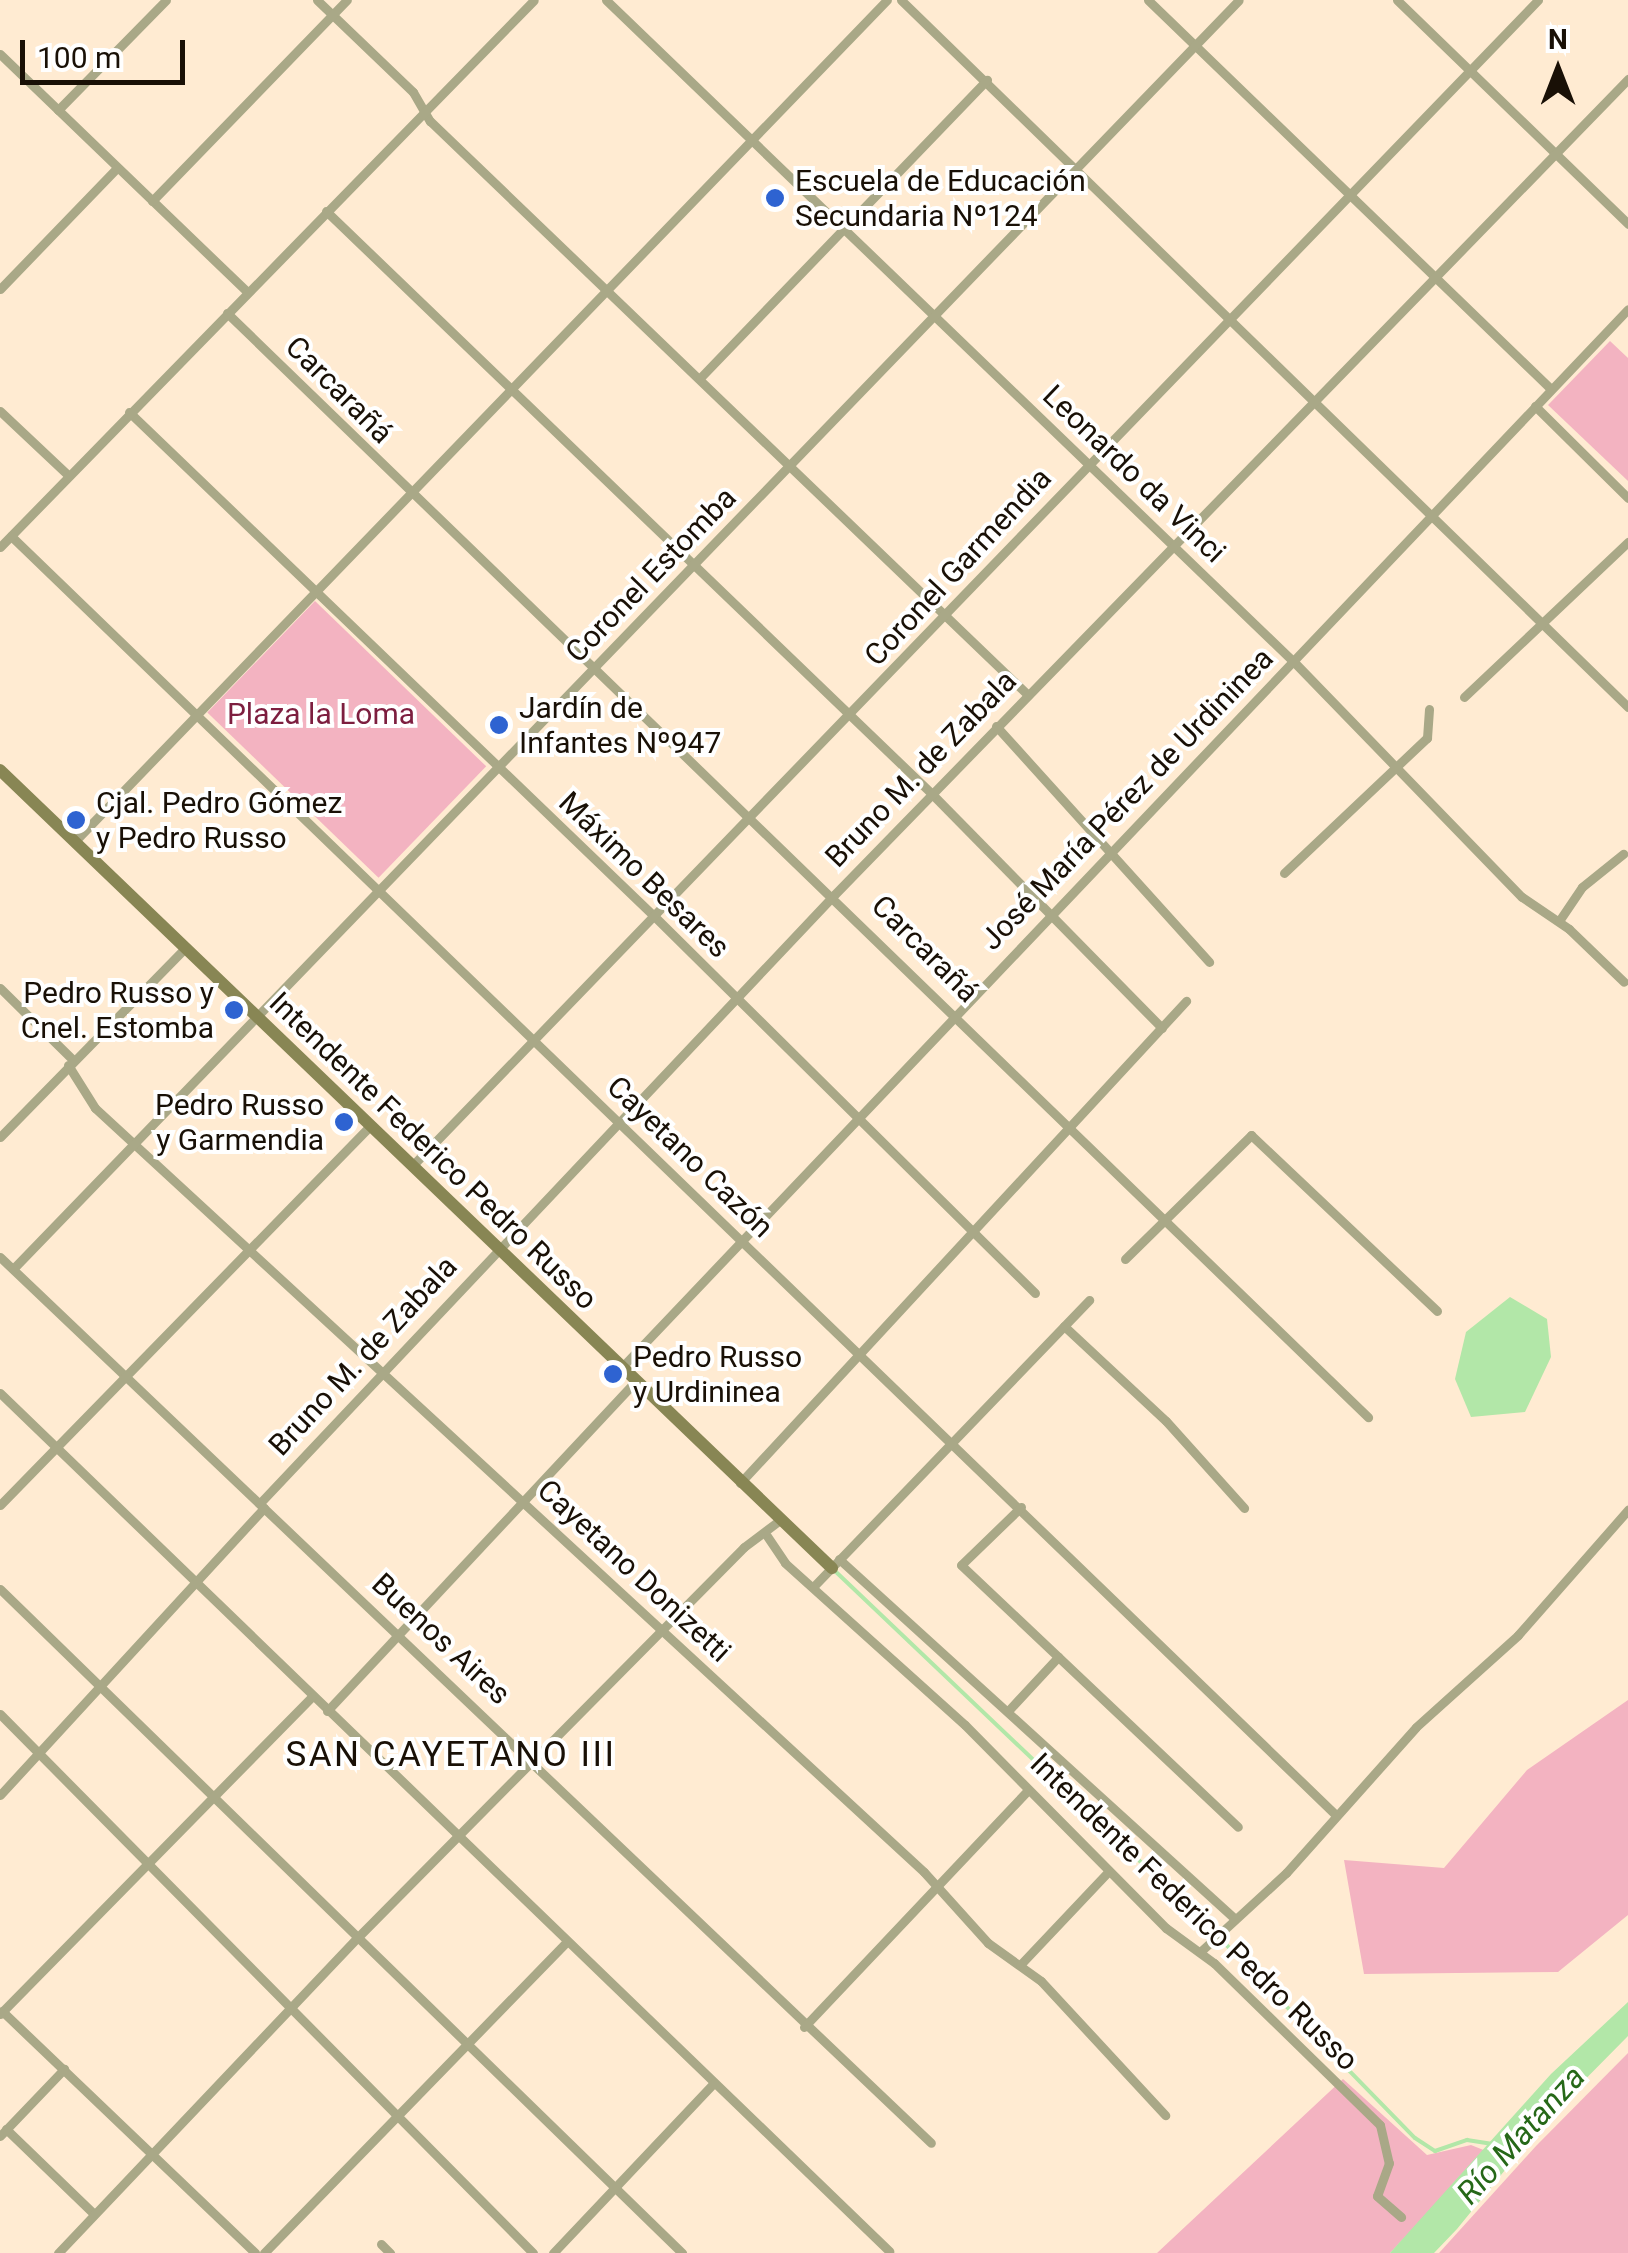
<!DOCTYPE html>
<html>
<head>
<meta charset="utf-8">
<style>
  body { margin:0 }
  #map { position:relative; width:1628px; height:2253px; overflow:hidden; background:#ffebd2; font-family:Roboto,sans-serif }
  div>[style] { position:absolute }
  .green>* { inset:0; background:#f3b3c1; transform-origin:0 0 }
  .water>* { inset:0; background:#b2e7a8 }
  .stream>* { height:4px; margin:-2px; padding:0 2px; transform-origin:2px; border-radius:2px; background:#b2e7a8 }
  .street>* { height:9px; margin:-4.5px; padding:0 4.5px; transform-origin:4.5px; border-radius:4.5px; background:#a9a887 }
  .secondary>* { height:12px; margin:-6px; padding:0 6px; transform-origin:6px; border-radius:6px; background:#888654 }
  .dots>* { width:28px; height:28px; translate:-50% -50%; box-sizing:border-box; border:5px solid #fff; border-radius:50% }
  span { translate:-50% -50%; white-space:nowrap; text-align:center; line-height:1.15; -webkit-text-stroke:8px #fff; paint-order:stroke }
  .poi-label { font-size:30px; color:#191006 }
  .left { translate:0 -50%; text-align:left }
  .right { translate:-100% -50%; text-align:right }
  .street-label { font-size:30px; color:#191006 }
  .park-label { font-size:30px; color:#7d1e3f }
  .water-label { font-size:32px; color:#266818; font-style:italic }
  .quarter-label { font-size:35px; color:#191006; letter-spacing:2.5px }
  .north { position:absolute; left:1508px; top:20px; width:100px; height:100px; -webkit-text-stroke:8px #fff; paint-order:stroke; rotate:0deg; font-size:28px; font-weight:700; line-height:40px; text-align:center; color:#191006 }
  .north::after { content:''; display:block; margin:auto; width:35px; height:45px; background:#191006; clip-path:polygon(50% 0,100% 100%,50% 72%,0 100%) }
  .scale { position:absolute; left:20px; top:40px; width:165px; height:45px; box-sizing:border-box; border:5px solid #191006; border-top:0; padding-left:12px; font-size:30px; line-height:35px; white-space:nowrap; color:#191006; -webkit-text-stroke:8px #fff; paint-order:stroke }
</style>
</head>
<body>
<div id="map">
  <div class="green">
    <div style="clip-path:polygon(1610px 341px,1628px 358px,1628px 481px,1548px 405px)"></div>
    <div style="left:315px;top:601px;width:238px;height:155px;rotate:44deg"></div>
    <div style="clip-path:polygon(1628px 1700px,1628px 1915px,1558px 1972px,1364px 1974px,1344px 1860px,1444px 1868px,1527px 1770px)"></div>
    <div style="clip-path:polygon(1628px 2053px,1628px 2253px,1439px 2253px,1536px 2146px)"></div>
    <div style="clip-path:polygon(1343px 2079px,1427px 2155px,1471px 2145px,1486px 2151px,1390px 2253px,1157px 2253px)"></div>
  </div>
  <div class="water">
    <div style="clip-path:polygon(1510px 1297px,1547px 1319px,1551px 1357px,1525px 1412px,1471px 1417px,1455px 1379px,1466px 1332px)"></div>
    <div style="clip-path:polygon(1628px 2002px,1628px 2036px,1549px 2116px,1457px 2229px,1434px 2253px,1390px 2253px,1551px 2074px)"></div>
  </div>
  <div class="stream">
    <div style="left:835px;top:1571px;width:515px;rotate:43.58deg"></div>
    <div style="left:1208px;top:1926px;width:296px;rotate:45.7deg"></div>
    <div style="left:1415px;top:2138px;width:24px;rotate:33deg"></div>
    <div style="left:1435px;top:2151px;width:34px;rotate:-19deg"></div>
    <div style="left:1467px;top:2140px;width:26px;rotate:9deg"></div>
  </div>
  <div class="street">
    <div style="left:317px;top:0;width:133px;rotate:43.8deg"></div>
    <div style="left:413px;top:92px;width:34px;rotate:60deg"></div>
    <div style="left:430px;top:121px;width:829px;rotate:43.83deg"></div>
    <div style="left:606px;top:0;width:955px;rotate:43.9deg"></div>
    <div style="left:1294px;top:662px;width:327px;rotate:45.9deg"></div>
    <div style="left:1522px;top:897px;width:57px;rotate:34.2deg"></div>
    <div style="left:1569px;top:929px;width:76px;rotate:43.9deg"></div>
    <div style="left:901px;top:0;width:1014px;rotate:44.2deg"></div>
    <div style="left:1148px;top:0;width:560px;rotate:43.99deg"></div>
    <div style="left:1397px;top:0;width:322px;rotate:44.1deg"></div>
    <div style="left:0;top:54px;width:343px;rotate:43.9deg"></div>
    <div style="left:58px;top:110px;width:154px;rotate:-45.5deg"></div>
    <div style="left:152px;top:201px;width:280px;rotate:-45.9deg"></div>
    <div style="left:326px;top:211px;width:841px;rotate:43.89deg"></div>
    <div style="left:932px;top:794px;width:328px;rotate:45.5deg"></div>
    <div style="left:0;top:289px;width:167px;rotate:-46deg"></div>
    <div style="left:227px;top:313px;width:1588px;rotate:44.06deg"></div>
    <div style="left:700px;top:378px;width:414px;rotate:-46.1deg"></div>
    <div style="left:1535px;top:406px;width:131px;rotate:44.7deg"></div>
    <div style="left:0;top:411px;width:93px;rotate:43.3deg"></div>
    <div style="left:129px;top:412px;width:728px;rotate:43.83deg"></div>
    <div style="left:654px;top:916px;width:536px;rotate:44.7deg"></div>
    <div style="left:11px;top:536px;width:1840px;rotate:43.99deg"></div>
    <div style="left:0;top:547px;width:764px;rotate:-45.69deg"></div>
    <div style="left:1464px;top:697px;width:226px;rotate:-43.4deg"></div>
    <div style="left:996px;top:726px;width:318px;rotate:47.9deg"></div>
    <div style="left:75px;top:841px;width:1169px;rotate:-46.01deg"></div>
    <div style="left:1284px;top:873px;width:197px;rotate:-43.4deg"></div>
    <div style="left:1427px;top:738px;width:29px;rotate:-86deg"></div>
    <div style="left:1559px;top:921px;width:41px;rotate:-55.9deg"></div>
    <div style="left:1582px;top:887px;width:53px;rotate:-38.8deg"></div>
    <div style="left:0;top:988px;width:103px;rotate:44.6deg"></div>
    <div style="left:68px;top:1065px;width:51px;rotate:57.9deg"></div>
    <div style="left:95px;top:1108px;width:1127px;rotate:42.66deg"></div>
    <div style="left:924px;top:1872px;width:96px;rotate:48deg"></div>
    <div style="left:988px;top:1943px;width:65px;rotate:35.6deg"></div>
    <div style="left:1041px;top:1981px;width:183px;rotate:47.2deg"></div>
    <div style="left:0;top:1137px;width:264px;rotate:-45.6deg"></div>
    <div style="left:412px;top:1166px;width:1621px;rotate:-46deg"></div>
    <div style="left:0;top:1257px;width:1285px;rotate:43.58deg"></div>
    <div style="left:1125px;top:1259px;width:177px;rotate:-44.5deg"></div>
    <div style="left:1251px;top:1135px;width:256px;rotate:43.4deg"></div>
    <div style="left:13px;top:1269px;width:1764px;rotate:-45.99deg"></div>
    <div style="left:1064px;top:1326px;width:139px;rotate:43deg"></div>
    <div style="left:1166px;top:1421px;width:117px;rotate:48.1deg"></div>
    <div style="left:621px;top:1368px;width:1461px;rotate:-46.44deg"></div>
    <div style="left:0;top:1393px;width:1236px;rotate:43.98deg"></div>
    <div style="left:740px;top:1483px;width:657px;rotate:-47.22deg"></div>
    <div style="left:260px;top:1503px;width:836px;rotate:-46.65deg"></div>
    <div style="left:834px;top:895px;width:1139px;rotate:-45.78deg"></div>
    <div style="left:0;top:1505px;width:530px;rotate:-45.69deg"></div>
    <div style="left:1021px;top:1507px;width:83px;rotate:136deg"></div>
    <div style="left:961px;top:1565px;width:381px;rotate:43.4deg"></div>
    <div style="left:767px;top:1536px;width:32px;rotate:56deg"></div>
    <div style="left:785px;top:1563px;width:242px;rotate:42deg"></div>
    <div style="left:965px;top:1725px;width:286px;rotate:45.3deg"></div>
    <div style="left:1166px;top:1928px;width:59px;rotate:36.1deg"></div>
    <div style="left:1214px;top:1963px;width:232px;rotate:44.3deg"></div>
    <div style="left:1380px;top:2125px;width:39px;rotate:77deg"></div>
    <div style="left:1389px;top:2163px;width:35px;rotate:110deg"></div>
    <div style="left:1377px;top:2196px;width:32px;rotate:41deg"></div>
    <div style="left:839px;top:1559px;width:534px;rotate:42.27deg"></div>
    <div style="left:814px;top:1586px;width:397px;rotate:-46.1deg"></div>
    <div style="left:0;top:1589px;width:952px;rotate:44.23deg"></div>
    <div style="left:327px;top:1711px;width:451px;rotate:-46.9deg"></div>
    <div style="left:1008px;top:1711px;width:74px;rotate:-47.2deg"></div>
    <div style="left:0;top:1714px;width:758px;rotate:45.32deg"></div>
    <div style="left:0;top:1795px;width:390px;rotate:-47.4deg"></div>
    <div style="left:1200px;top:1952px;width:117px;rotate:-42.6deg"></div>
    <div style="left:1286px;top:1873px;width:195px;rotate:-48.3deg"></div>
    <div style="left:1416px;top:1727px;width:137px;rotate:-42deg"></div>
    <div style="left:1518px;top:1635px;width:167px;rotate:-48.7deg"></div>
    <div style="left:1020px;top:1965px;width:129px;rotate:-46.6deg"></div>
    <div style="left:2px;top:2011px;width:350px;rotate:43.7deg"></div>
    <div style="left:0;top:2014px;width:444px;rotate:-45.5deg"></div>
    <div style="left:804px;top:2027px;width:326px;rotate:-46.6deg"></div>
    <div style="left:6px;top:2129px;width:122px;rotate:44deg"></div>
    <div style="left:0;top:2136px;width:93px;rotate:-46.3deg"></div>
    <div style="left:381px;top:2244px;width:13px;rotate:45deg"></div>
    <div style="left:58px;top:2253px;width:434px;rotate:-46.5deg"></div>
    <div style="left:357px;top:1938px;width:550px;rotate:-45.29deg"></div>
    <div style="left:744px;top:1547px;width:45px;rotate:-36.9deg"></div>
    <div style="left:264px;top:2253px;width:434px;rotate:-45.8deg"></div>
    <div style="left:553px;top:2253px;width:234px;rotate:-46.6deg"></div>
  </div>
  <div class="secondary">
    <div style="left:0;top:770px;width:1153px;rotate:43.81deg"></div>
  </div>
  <div class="dots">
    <div style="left:775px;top:198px;background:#2e63d1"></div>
    <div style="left:499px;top:725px;background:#2e63d1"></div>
    <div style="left:76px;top:820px;background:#2e63d1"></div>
    <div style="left:234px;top:1010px;background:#2e63d1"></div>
    <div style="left:344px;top:1122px;background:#2e63d1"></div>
    <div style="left:613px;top:1374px;background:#2e63d1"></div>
  </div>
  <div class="poi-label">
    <span class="left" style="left:795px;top:198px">Escuela de Educación<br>Secundaria Nº124</span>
    <span class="left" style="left:519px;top:725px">Jardín de<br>Infantes Nº947</span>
    <span class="left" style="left:96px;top:820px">Cjal. Pedro Gómez<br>y Pedro Russo</span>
    <span class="right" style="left:214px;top:1010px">Pedro Russo y<br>Cnel. Estomba</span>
    <span class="right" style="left:324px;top:1122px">Pedro Russo<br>y Garmendia</span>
    <span class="left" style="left:633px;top:1374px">Pedro Russo<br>y Urdininea</span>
  </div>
  <div class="street-label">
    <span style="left:339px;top:390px;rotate:45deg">Carcarañá</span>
    <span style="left:1134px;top:474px;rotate:44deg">Leonardo da Vinci</span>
    <span style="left:958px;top:567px;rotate:-47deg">Coronel Garmendia</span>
    <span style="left:651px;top:575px;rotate:-46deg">Coronel Estomba</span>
    <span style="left:921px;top:769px;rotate:-46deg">Bruno M. de Zabala</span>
    <span style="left:1127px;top:799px;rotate:-46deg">José María Pérez de Urdininea</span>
    <span style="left:644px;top:875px;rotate:44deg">Máximo Besares</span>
    <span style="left:925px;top:949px;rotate:45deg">Carcarañá</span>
    <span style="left:433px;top:1151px;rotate:44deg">Intendente Federico Pedro Russo</span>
    <span style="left:690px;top:1157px;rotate:44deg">Cayetano Cazón</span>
    <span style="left:363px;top:1356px;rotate:-47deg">Bruno M. de Zabala</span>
    <span style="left:634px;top:1571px;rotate:43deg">Cayetano Donizetti</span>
    <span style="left:441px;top:1639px;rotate:43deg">Buenos Aires</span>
    <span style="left:1194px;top:1912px;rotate:44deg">Intendente Federico Pedro Russo</span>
  </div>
  <div class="park-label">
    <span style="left:321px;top:714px">Plaza la Loma</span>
  </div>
  <div class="water-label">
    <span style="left:1521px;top:2135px;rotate:-48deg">Río Matanza</span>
  </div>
  <div class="quarter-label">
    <span style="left:451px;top:1755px">SAN CAYETANO III</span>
  </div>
  <div class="north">N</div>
  <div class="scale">100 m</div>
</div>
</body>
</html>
